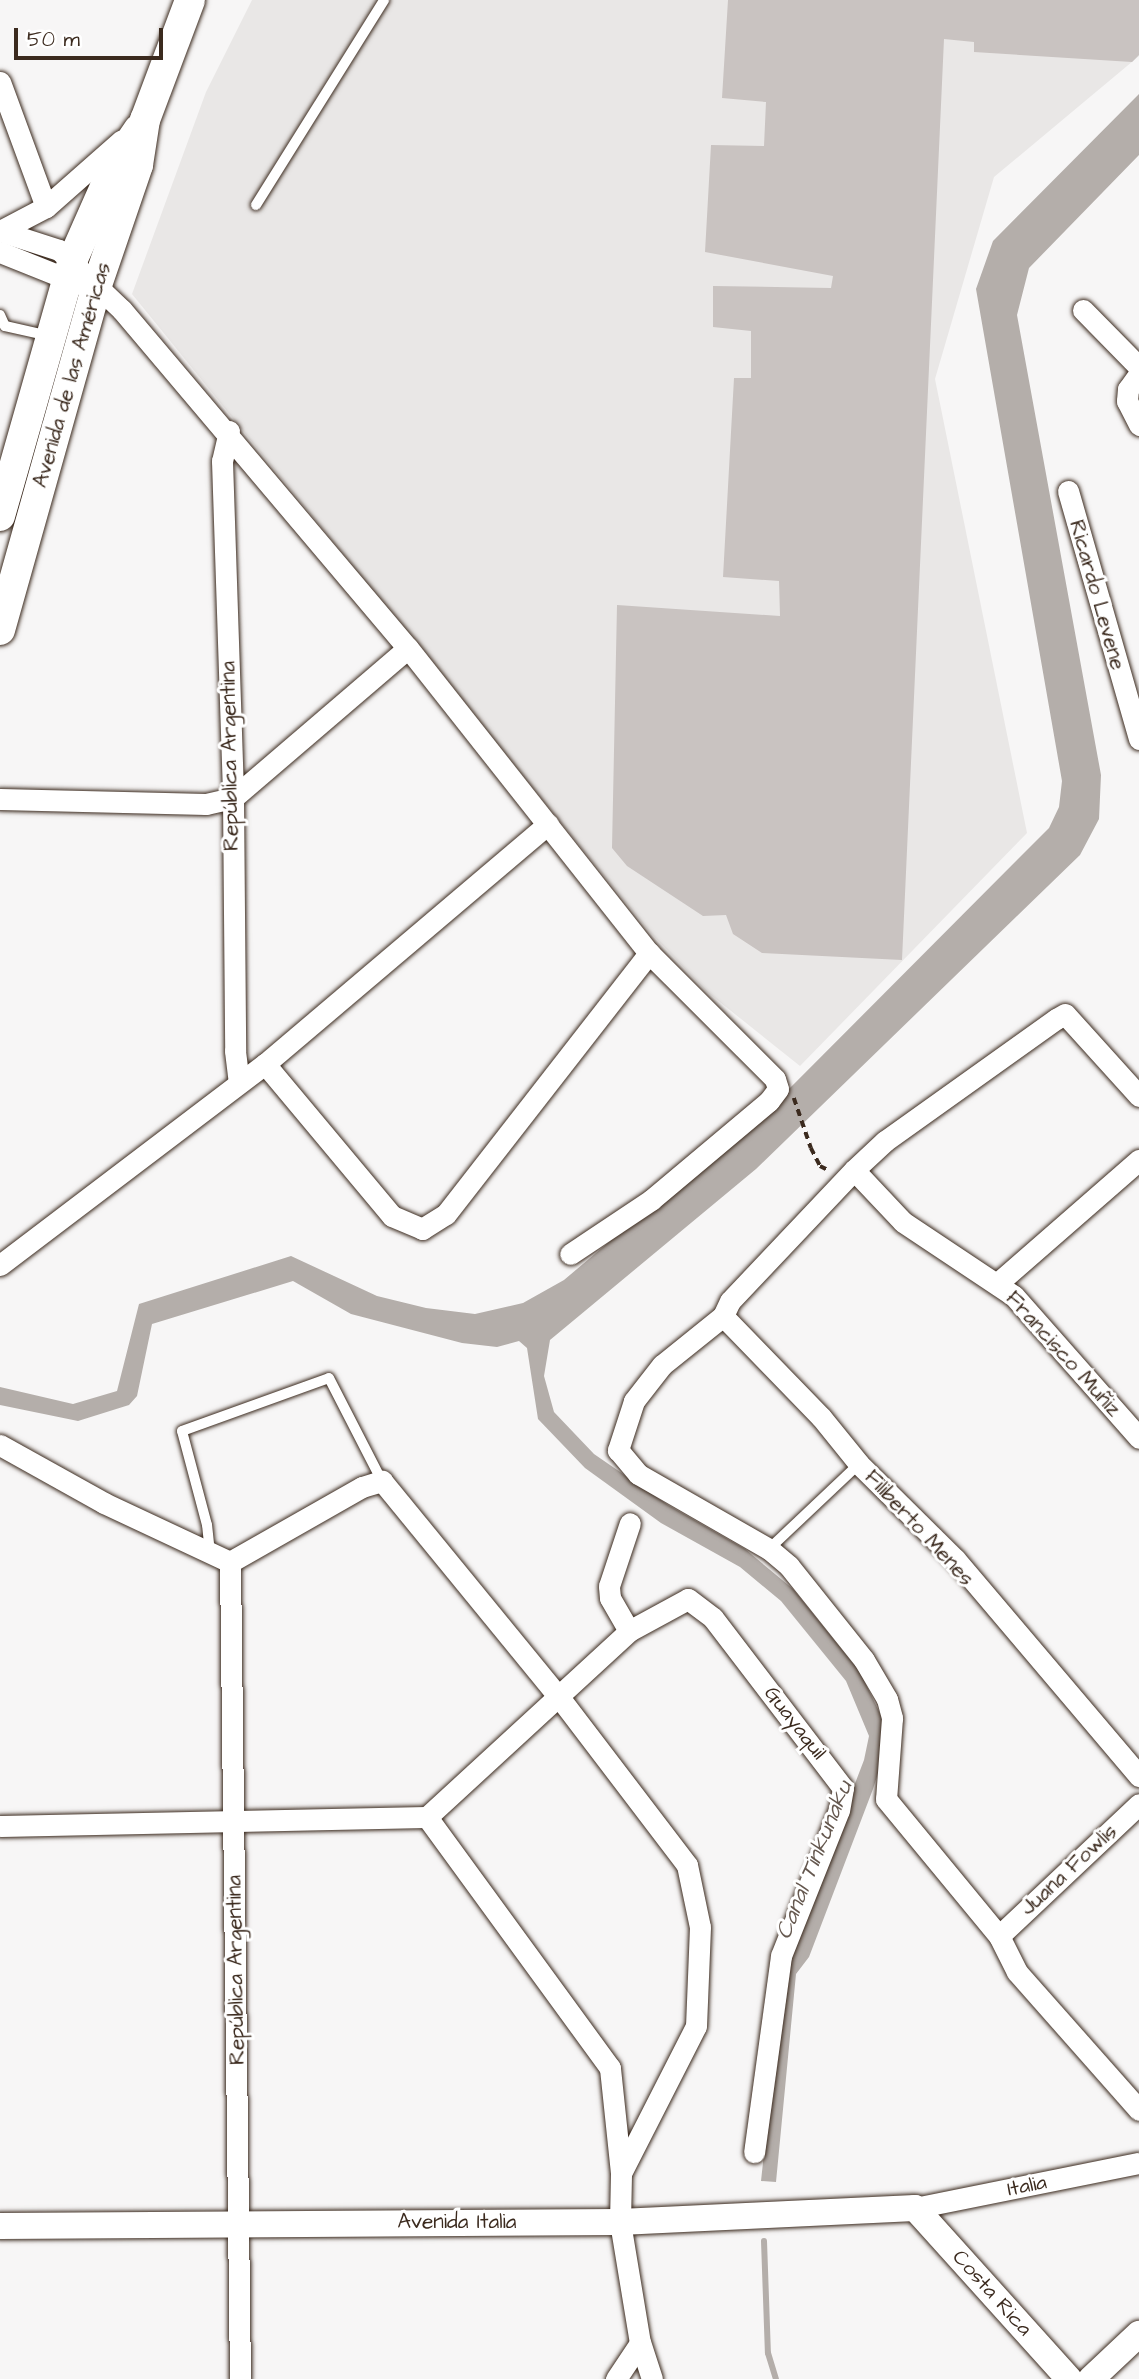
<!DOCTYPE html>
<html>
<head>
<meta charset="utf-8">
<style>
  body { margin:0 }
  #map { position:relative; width:1139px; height:2379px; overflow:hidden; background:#f7f6f6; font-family:"Architects Daughter",sans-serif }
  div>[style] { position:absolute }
  .built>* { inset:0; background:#e9e7e6 }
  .water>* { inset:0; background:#b4aeaa }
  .stream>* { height:6px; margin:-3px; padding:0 3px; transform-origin:3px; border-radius:3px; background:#b4aeaa }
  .building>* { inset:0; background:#c9c3c1 }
  .path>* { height:3.5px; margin-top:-1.75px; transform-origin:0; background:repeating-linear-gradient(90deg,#3b2a1e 0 7px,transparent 0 12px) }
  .roads { filter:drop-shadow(0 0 2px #3b2a1e) drop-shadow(0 0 2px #3b2a1e) }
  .service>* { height:10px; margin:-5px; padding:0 5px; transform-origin:5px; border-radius:5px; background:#fff }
  .minor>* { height:21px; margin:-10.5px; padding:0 10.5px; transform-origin:10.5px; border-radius:10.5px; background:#fff }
  .tertiary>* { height:26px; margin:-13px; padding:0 13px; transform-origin:13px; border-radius:13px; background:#fff }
  .secondary>* { height:30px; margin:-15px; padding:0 15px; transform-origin:15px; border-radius:15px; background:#fff }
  span { translate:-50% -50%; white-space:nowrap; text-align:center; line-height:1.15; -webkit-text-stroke:6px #fff; paint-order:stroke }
  .street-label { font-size:21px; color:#3b2a1e }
  .water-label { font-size:23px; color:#65584f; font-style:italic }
  .scale { position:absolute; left:14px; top:28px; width:149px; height:32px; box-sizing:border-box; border:4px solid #3b2a1e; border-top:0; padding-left:9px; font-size:21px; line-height:24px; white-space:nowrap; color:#3b2a1e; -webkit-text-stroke:5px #fff; paint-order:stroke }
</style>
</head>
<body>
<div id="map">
  <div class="built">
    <div style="clip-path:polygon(252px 0,1139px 0,1139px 56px,994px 177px,935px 379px,1027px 833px,800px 1066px,706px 991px,649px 931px,132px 294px,206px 92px)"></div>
  </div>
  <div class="water">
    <div style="clip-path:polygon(1139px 94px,1139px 155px,1029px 268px,1017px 315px,1101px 775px,1099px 819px,1080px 855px,756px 1169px,550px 1340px,544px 1376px,554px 1412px,594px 1454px,668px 1505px,745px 1549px,793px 1589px,860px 1672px,885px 1724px,883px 1758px,873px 1789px,809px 1957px,796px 1974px,776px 2182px,761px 2181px,784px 1969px,864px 1760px,869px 1736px,846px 1681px,781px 1601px,740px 1567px,661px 1523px,585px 1468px,538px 1419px,527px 1348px,519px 1341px,497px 1347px,462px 1343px,351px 1314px,293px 1281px,152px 1324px,137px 1396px,129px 1405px,78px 1421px,0 1405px,0 1387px,73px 1404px,117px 1391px,139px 1304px,291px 1256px,377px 1296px,426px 1308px,475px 1314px,523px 1303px,564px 1280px,782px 1096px,1049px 828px,1059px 807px,1062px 781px,976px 289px,993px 241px)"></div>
  </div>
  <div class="stream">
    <div style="left:764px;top:2241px;width:112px;rotate:88deg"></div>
    <div style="left:768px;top:2353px;width:27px;rotate:73deg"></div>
  </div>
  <div class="building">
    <div style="clip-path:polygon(728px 0,1139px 0,1139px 55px,1132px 62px,974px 52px,974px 42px,944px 39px,902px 960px,762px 953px,733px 934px,726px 915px,703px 916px,627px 866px,612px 848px,617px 605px,780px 616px,779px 581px,723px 577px,734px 378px,751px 378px,751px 331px,713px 327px,713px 286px,831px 288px,833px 276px,705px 252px,711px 145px,764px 146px,766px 102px,722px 98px)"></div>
  </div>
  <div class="path">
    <div style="left:794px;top:1098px;width:53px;rotate:71.2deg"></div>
    <div style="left:811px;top:1148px;width:20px;rotate:63deg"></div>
    <div style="left:820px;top:1166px;width:7px;rotate:27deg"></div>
  </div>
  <div class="roads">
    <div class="service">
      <div style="left:256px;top:205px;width:242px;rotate:-58deg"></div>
      <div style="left:0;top:315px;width:12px;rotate:66deg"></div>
      <div style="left:5px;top:326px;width:45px;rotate:12.8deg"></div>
      <div style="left:769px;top:1549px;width:124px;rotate:-43.4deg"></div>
      <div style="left:210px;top:1553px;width:28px;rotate:-96deg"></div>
      <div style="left:207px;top:1525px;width:97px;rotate:-104.9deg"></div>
      <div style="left:182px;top:1431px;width:156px;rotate:-19.8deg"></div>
      <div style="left:329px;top:1378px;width:116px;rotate:62.8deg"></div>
    </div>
    <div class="minor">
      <div style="left:0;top:82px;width:133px;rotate:69.8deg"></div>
      <div style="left:0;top:231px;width:62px;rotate:17.9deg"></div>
      <div style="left:59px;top:250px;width:87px;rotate:43.6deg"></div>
      <div style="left:122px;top:310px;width:443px;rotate:49.8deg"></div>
      <div style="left:408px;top:648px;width:389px;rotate:51.7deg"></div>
      <div style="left:649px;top:953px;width:178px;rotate:45deg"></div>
      <div style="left:775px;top:1079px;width:10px;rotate:73deg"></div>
      <div style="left:778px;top:1089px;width:15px;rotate:127deg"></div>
      <div style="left:769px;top:1101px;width:154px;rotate:140deg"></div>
      <div style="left:651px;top:1200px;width:97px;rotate:146.3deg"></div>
      <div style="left:0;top:231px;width:52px;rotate:-27.6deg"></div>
      <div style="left:46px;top:207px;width:101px;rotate:-41.4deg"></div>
      <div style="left:0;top:252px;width:86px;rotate:21.8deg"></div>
      <div style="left:1083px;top:310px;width:80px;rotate:45.5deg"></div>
      <div style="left:1139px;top:374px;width:19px;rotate:126deg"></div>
      <div style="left:1128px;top:389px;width:12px;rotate:95deg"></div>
      <div style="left:1127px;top:401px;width:27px;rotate:63deg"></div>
      <div style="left:229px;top:431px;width:31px;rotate:103deg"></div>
      <div style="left:222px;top:461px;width:337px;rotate:88.1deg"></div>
      <div style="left:233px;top:798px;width:253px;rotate:89.5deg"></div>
      <div style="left:235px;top:1051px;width:31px;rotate:83deg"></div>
      <div style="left:1068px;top:491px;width:258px;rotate:74deg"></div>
      <div style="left:0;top:799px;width:206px;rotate:1.4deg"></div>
      <div style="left:206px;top:804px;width:28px;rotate:-13deg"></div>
      <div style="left:233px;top:798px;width:230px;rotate:-40.6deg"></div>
      <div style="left:265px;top:1064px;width:198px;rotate:50.1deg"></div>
      <div style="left:392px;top:1216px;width:33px;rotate:23deg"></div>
      <div style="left:422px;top:1229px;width:28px;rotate:-32deg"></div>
      <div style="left:446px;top:1214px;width:331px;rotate:-52.1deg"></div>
      <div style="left:1139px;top:1096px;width:110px;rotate:-132.1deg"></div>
      <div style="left:1065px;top:1014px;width:10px;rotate:151deg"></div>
      <div style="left:1056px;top:1019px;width:210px;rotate:144.5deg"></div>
      <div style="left:885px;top:1141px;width:42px;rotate:136.9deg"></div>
      <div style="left:854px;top:1170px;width:180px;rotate:133.4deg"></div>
      <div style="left:730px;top:1301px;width:17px;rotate:115deg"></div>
      <div style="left:723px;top:1316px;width:78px;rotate:141.2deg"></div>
      <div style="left:662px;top:1365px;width:46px;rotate:127.9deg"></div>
      <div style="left:634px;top:1401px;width:52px;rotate:108.1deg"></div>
      <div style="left:618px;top:1450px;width:31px;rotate:50deg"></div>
      <div style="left:638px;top:1474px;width:151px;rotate:29.8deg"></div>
      <div style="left:769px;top:1549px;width:26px;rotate:40deg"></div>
      <div style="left:789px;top:1566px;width:120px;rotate:51.4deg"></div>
      <div style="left:864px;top:1660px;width:45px;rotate:59.5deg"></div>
      <div style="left:887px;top:1699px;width:20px;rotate:75deg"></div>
      <div style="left:892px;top:1718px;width:81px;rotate:94.2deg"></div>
      <div style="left:886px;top:1799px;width:178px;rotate:50.5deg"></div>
      <div style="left:999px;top:1936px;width:40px;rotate:63.4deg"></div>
      <div style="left:1017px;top:1972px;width:184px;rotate:48.5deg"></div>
      <div style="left:854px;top:1170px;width:71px;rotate:46.7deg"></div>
      <div style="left:903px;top:1222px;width:133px;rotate:33.7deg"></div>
      <div style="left:1014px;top:1296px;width:189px;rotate:48.6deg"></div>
      <div style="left:0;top:1265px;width:333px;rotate:-37.2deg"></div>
      <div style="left:265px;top:1064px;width:371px;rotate:-40.3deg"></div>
      <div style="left:999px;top:1282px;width:186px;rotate:-41.1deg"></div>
      <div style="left:723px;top:1316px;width:141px;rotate:45.9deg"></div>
      <div style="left:821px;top:1417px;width:60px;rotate:51deg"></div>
      <div style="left:859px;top:1464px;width:135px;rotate:44.7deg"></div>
      <div style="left:955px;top:1559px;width:285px;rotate:49.7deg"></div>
      <div style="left:0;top:1445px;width:119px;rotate:29.1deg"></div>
      <div style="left:104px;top:1503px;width:139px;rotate:25.1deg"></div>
      <div style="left:230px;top:1562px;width:152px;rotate:-29.6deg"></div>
      <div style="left:362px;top:1487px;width:21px;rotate:-17deg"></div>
      <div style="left:382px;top:1481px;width:279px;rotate:50.7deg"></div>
      <div style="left:559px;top:1697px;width:211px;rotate:52.7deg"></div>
      <div style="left:687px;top:1865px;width:63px;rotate:78.2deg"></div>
      <div style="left:700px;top:1927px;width:99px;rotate:92.3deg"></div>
      <div style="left:696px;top:2026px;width:163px;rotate:117deg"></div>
      <div style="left:230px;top:1562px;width:817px;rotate:89.3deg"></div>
      <div style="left:629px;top:1631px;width:38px;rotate:-120deg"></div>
      <div style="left:610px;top:1598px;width:12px;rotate:-95deg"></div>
      <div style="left:609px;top:1586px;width:66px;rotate:-71.6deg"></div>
      <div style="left:0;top:1826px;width:427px;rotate:-1.2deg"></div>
      <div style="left:999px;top:1936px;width:192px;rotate:-43.3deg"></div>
      <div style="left:915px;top:2208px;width:228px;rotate:-11.4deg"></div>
      <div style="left:616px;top:2379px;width:43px;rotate:-56.3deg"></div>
      <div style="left:652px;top:2379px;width:38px;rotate:-108deg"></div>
      <div style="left:640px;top:2343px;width:123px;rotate:-99.4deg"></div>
      <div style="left:620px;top:2222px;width:49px;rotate:-88.8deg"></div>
      <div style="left:621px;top:2173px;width:106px;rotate:-96deg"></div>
      <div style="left:610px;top:2068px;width:311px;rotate:-126.1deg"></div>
      <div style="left:427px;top:1817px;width:275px;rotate:-42.6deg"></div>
      <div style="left:629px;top:1631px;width:67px;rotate:-28.5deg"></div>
      <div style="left:688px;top:1599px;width:31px;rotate:37deg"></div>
      <div style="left:713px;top:1618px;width:214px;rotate:52.6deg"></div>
      <div style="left:843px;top:1788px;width:22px;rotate:100deg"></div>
      <div style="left:839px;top:1810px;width:157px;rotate:111.7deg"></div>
      <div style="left:781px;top:1956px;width:198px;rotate:97.8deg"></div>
    </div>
    <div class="tertiary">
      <div style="left:0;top:2226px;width:620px;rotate:-0.37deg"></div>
      <div style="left:620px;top:2222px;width:295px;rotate:-2.7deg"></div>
      <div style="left:915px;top:2208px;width:230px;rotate:48deg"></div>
      <div style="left:1091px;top:2379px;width:66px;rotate:-43.2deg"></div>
    </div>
    <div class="secondary">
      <div style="left:0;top:516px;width:267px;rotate:-74.1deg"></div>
      <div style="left:73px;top:259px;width:104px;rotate:-66.1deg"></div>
      <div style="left:115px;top:164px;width:42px;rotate:-55.6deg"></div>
      <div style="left:0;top:630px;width:355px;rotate:-74.3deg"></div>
      <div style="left:96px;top:288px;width:130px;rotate:-71.1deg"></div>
      <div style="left:138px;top:165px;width:46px;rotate:-81.2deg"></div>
      <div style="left:145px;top:120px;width:128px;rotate:-69.4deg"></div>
    </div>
  </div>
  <div class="street-label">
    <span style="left:72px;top:375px;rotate:-74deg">Avenida de las Américas</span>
    <span style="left:1097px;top:595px;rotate:74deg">Ricardo Levene</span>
    <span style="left:230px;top:756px;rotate:-91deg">República Argentina</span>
    <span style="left:1063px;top:1354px;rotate:48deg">Francisco Muñiz</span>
    <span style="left:919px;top:1528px;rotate:47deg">Filiberto Menes</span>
    <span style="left:795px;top:1723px;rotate:52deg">Guayaquil</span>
    <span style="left:1069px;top:1870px;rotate:-43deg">Juana Fowlis</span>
    <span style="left:236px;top:1970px;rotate:-91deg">República Argentina</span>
    <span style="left:1027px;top:2186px;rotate:-11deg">Italia</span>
    <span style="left:457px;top:2222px">Avenida Italia</span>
    <span style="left:992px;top:2293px;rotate:48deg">Costa Rica</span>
  </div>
  <div class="water-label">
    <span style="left:814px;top:1860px;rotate:-68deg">Canal Tinkunaku</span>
  </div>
  <div class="scale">50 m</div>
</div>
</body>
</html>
